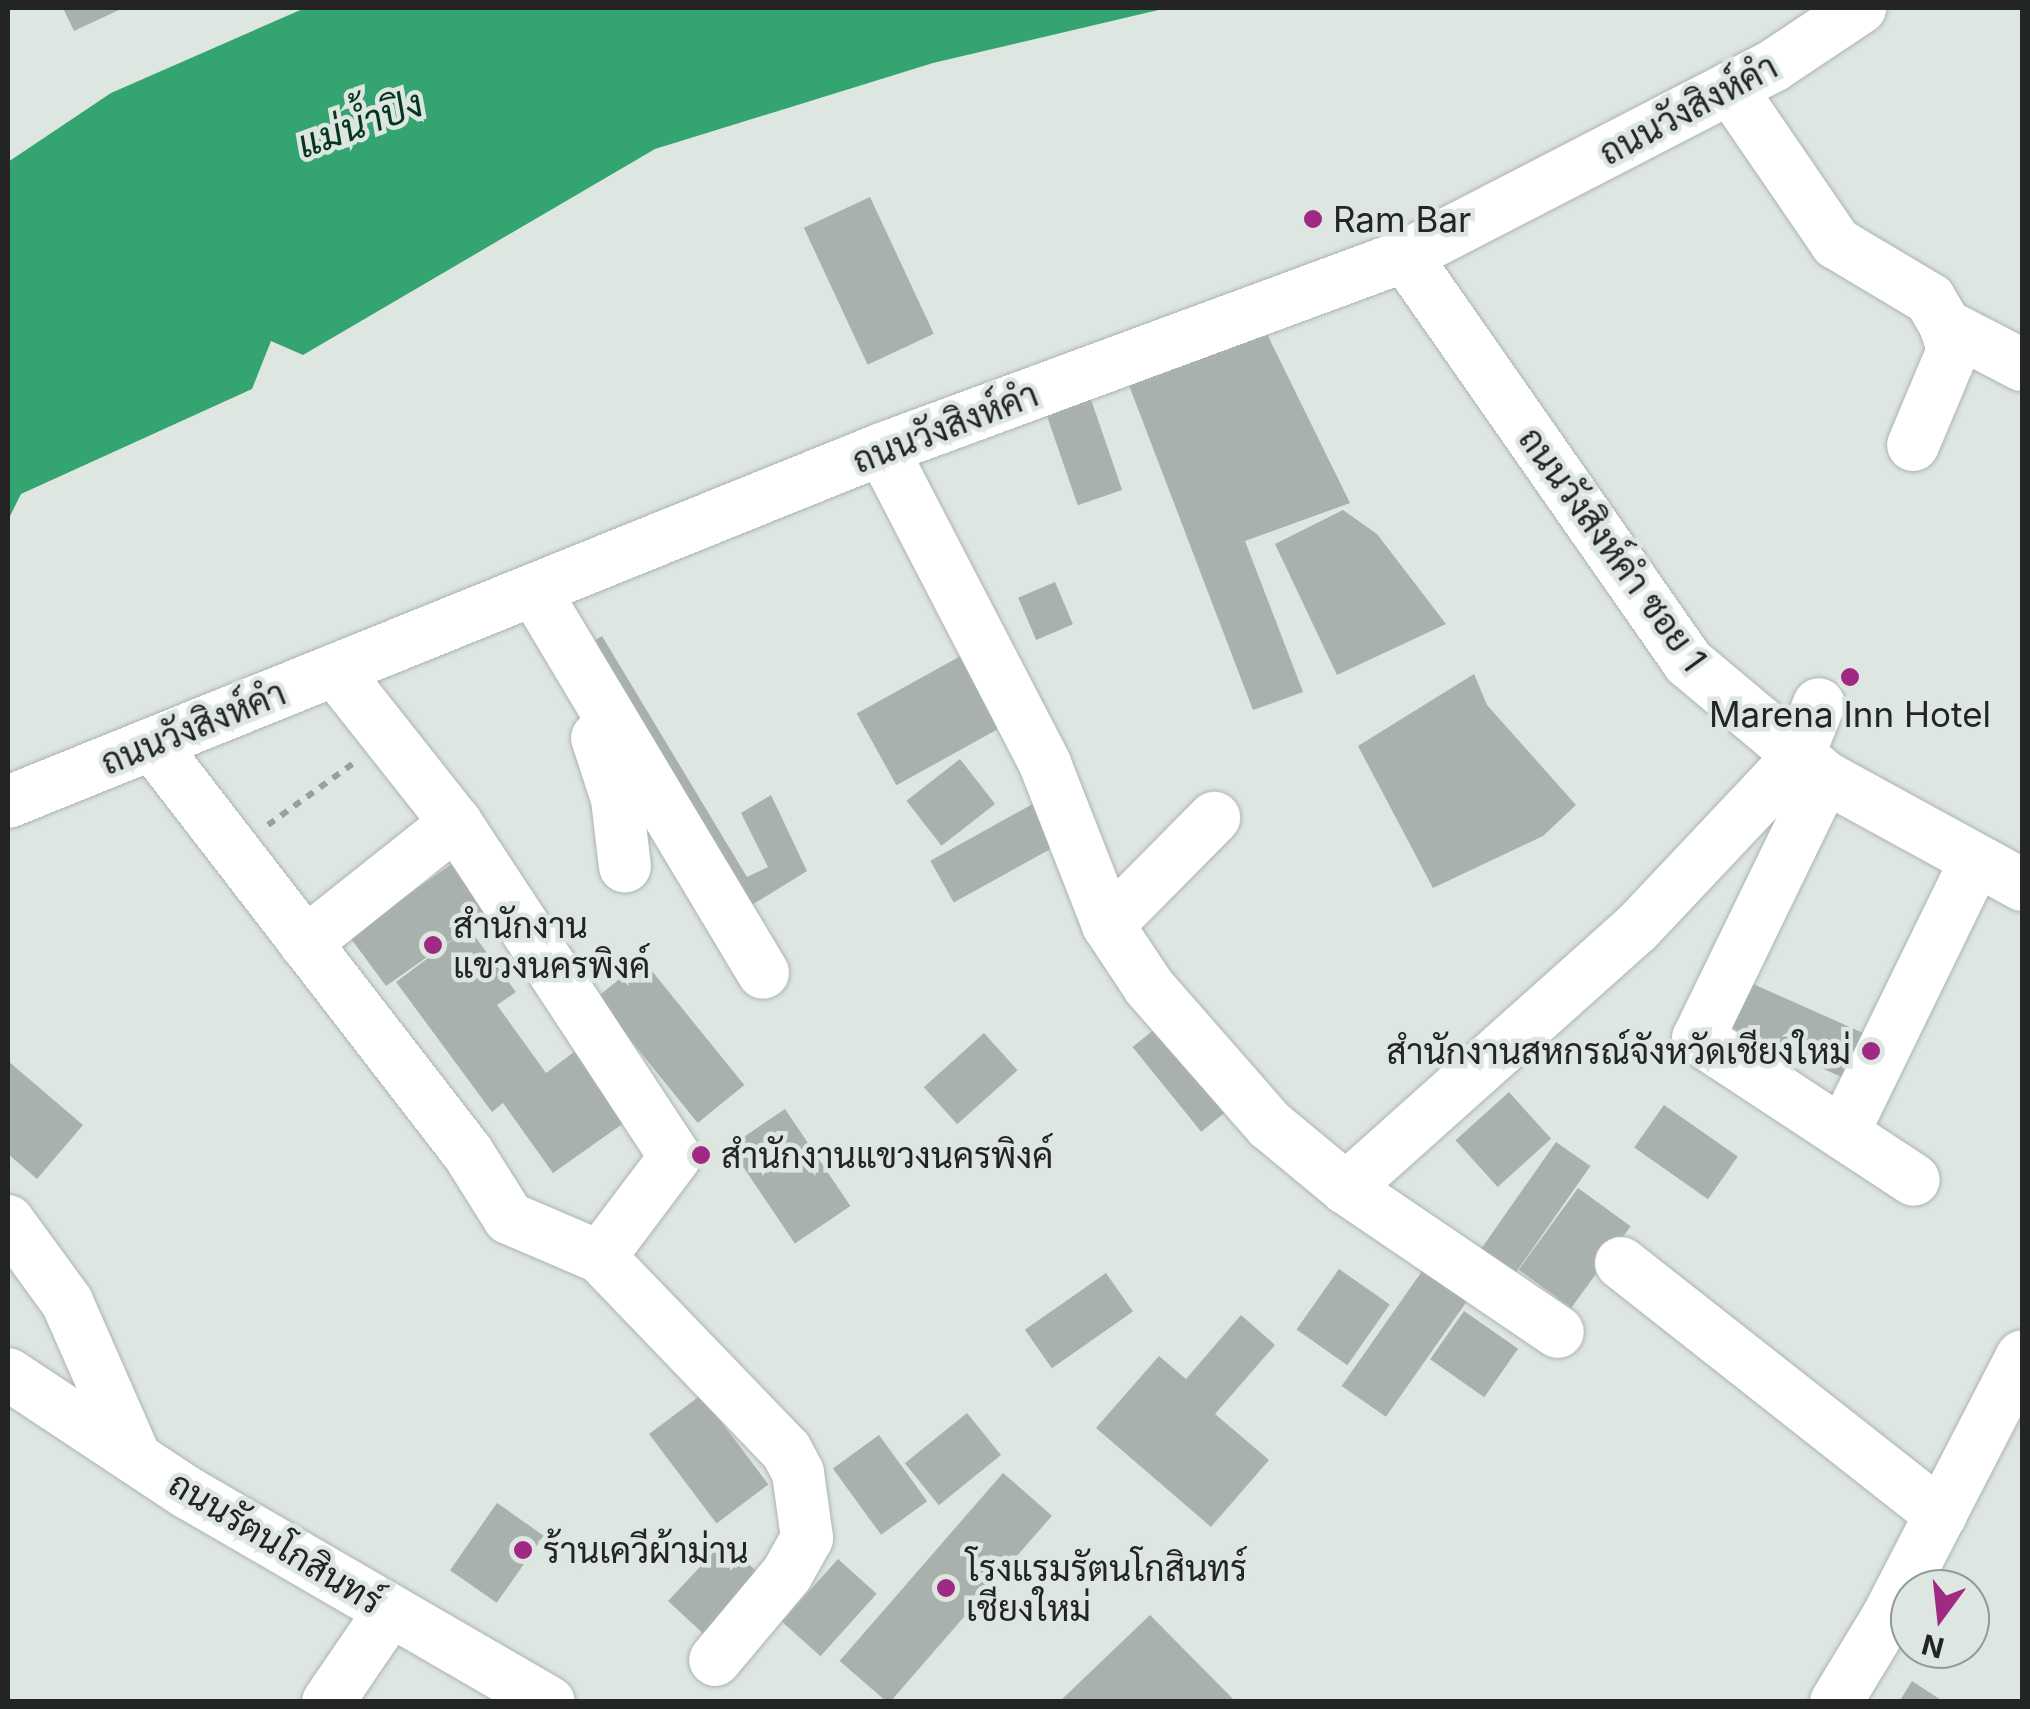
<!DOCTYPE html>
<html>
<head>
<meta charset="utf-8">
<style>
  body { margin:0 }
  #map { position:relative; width:2030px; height:1709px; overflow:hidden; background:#dee6e1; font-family:Inter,Sarabun,sans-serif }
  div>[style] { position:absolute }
  .water>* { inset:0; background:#34a571 }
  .building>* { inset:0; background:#a9b1ac; transform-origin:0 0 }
  .path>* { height:6px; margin-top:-3px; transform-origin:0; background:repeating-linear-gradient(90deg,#99a09c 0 8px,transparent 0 16px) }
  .roads { filter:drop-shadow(0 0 2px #acb4af) drop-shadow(0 0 2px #acb4af) }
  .minor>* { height:52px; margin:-26px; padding:0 26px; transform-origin:26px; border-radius:26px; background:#fff }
  .dots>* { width:28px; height:28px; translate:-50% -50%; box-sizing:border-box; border:5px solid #dee6e1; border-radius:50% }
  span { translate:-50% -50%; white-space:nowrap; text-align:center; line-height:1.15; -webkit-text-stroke:9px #dee6e1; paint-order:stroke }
  .street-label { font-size:35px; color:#222524 }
  .poi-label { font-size:35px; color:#222524 }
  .left { translate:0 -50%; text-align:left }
  .right { translate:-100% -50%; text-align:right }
  .water-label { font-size:38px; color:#053621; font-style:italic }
  .frame { position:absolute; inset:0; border:10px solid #222524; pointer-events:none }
  .north { position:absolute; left:1890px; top:1569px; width:100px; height:100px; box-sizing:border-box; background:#dee6e1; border:2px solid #939995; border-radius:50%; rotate:195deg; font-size:28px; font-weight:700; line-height:40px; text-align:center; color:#222524 }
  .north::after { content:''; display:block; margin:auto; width:35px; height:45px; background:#9f2983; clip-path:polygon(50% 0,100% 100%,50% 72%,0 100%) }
</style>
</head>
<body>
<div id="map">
  <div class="water">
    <div style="clip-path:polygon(305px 8px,1167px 8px,933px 63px,655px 149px,303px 355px,271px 341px,252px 389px,21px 494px,8px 520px,8px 162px,111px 93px)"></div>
  </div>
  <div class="building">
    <div style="clip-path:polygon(63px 8px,123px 8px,74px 31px)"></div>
    <div style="left:870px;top:197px;width:151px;height:73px;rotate:65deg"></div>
    <div style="clip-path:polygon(1264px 328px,1350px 503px,1245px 541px,1303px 692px,1253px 710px,1122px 367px)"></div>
    <div style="left:1086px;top:385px;width:111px;height:47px;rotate:71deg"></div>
    <div style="clip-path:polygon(1343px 510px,1377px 534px,1446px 624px,1337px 675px,1275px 544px)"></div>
    <div style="left:1055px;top:582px;width:46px;height:40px;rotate:67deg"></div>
    <div style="clip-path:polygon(602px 636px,747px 877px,768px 867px,741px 813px,771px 795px,807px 871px,737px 914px,576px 652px)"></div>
    <div style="left:966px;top:653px;width:82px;height:125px;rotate:61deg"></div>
    <div style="clip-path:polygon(1474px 674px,1487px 705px,1576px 805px,1543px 836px,1433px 888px,1358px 746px)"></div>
    <div style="left:960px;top:759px;width:57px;height:68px;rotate:52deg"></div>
    <div style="left:1038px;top:801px;width:48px;height:123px;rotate:61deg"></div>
    <div style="clip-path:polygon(466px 854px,502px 904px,468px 927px,516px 992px,497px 1005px,546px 1073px,578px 1049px,628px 1120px,553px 1173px,503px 1103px,492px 1112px,396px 982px,464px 931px,386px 986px,349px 936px)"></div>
    <div style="left:643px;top:960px;width:161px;height:60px;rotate:51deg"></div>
    <div style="left:1751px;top:983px;width:124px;height:49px;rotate:24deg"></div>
    <div style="left:1166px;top:1020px;width:109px;height:43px;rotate:51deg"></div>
    <div style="left:984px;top:1033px;width:50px;height:81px;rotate:48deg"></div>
    <div style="clip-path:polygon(8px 1061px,83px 1125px,37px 1179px,8px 1154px)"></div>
    <div style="left:1509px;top:1092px;width:63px;height:72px;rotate:48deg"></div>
    <div style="left:1664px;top:1105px;width:90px;height:52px;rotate:35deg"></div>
    <div style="left:785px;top:1109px;width:117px;height:67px;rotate:56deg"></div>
    <div style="left:1556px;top:1142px;width:42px;height:134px;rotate:35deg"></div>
    <div style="left:1578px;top:1188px;width:65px;height:101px;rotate:36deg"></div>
    <div style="left:1434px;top:1254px;width:54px;height:161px;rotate:35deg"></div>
    <div style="left:1339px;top:1269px;width:62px;height:74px;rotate:35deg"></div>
    <div style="left:1106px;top:1273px;width:47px;height:99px;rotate:55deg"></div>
    <div style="left:1464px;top:1311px;width:66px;height:59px;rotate:35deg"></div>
    <div style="clip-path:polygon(1241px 1315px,1275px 1345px,1215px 1414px,1269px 1460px,1211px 1527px,1096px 1428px,1159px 1356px,1186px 1379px)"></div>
    <div style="left:701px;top:1395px;width:112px;height:65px;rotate:53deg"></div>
    <div style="left:967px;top:1413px;width:54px;height:80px;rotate:51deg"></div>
    <div style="left:879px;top:1435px;width:82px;height:57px;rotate:54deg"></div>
    <div style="left:1003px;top:1473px;width:65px;height:249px;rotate:41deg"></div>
    <div style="left:497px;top:1503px;width:57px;height:82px;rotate:35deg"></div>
    <div style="left:724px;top:1541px;width:57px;height:82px;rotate:43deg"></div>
    <div style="left:838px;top:1559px;width:52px;height:84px;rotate:42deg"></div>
    <div style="clip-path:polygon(1150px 1615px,1236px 1702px,1059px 1702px)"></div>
    <div style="clip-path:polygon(1912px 1681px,1944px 1702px,1899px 1702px)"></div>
  </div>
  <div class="path">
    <div style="left:268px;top:825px;width:107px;rotate:-35.9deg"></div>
  </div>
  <div class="roads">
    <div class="minor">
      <div style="left:1730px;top:88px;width:188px;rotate:55.6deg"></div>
      <div style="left:1836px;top:243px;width:109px;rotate:30.8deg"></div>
      <div style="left:1930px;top:299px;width:30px;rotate:60deg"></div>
      <div style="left:1945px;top:325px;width:26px;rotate:72deg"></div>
      <div style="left:1953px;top:350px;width:103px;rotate:112.8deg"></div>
      <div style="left:1405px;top:256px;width:495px;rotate:55.1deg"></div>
      <div style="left:1688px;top:662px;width:179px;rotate:40deg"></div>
      <div style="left:1825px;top:777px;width:225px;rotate:28.7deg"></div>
      <div style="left:1945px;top:325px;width:87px;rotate:27.5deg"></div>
      <div style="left:882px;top:449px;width:355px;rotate:62.6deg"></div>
      <div style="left:1045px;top:764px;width:173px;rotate:68.6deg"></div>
      <div style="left:1108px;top:925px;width:74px;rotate:56.5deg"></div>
      <div style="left:1149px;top:987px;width:184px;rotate:48.8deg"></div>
      <div style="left:1270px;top:1125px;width:99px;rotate:39.7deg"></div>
      <div style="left:1346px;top:1188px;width:256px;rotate:34.2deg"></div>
      <div style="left:534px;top:590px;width:446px;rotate:59.1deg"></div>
      <div style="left:335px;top:670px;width:195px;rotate:51.7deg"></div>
      <div style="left:456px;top:823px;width:399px;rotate:56.7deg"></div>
      <div style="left:675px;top:1157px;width:125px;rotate:126.9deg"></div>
      <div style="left:597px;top:738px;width:64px;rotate:71.8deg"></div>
      <div style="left:617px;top:799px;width:68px;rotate:83.3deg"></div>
      <div style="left:152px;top:744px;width:517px;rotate:52.31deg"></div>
      <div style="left:468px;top:1153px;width:77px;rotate:57.8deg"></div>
      <div style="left:509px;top:1218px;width:99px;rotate:23.2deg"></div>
      <div style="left:600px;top:1257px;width:268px;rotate:46.1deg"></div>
      <div style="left:786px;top:1450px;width:26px;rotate:62deg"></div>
      <div style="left:798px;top:1473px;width:66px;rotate:82.1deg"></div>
      <div style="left:807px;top:1538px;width:41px;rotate:119.1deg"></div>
      <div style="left:787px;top:1574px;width:112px;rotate:129.9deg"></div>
      <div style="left:1825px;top:777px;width:290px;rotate:115.9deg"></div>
      <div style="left:1698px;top:1038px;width:258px;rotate:33.3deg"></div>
      <div style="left:8px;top:802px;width:943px;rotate:-21.99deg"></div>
      <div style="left:882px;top:449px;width:557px;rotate:-20.26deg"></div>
      <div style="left:1405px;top:256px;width:414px;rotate:-27.3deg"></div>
      <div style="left:1773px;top:66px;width:105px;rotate:-33.7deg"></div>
      <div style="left:1108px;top:925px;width:151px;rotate:-45.3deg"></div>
      <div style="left:305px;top:943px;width:193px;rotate:-38.5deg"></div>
      <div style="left:1843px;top:1133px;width:301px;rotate:-64deg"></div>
      <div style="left:1346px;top:1188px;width:389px;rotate:-41.8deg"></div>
      <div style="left:1636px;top:929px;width:235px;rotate:-46.7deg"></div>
      <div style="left:1797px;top:758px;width:58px;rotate:-67.8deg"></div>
      <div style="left:8px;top:1221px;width:100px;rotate:53.9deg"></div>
      <div style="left:67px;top:1302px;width:171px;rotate:66.3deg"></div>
      <div style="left:1621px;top:1263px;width:407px;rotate:38.2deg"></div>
      <div style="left:8px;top:1374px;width:216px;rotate:33.5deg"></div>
      <div style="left:188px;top:1493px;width:417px;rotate:30.1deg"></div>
      <div style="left:328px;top:1702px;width:110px;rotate:-55.7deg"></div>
      <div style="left:1836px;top:1702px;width:100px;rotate:-58.8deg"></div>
      <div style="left:1888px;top:1616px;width:292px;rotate:-62.7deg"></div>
    </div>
  </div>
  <div class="dots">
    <div style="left:1313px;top:219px;background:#9f2983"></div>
    <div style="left:1850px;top:677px;background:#9f2983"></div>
    <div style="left:433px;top:945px;background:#9f2983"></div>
    <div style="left:1871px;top:1051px;background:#9f2983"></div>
    <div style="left:701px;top:1155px;background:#9f2983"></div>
    <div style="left:523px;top:1550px;background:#9f2983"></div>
    <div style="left:946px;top:1588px;background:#9f2983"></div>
  </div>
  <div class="street-label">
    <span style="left:1688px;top:109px;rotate:-28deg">ถนนวังสิงห์คำ</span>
    <span style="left:945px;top:427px;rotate:-21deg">ถนนวังสิงห์คำ</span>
    <span style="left:1613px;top:549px;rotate:54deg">ถนนวังสิงห์คำ ซอย 1</span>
    <span style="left:193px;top:727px;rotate:-22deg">ถนนวังสิงห์คำ</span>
    <span style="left:276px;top:1542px;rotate:31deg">ถนนรัตนโกสินทร์</span>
  </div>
  <div class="poi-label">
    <span class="left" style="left:1333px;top:219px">Ram Bar</span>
    <span style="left:1850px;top:714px">Marena Inn Hotel</span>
    <span class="left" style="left:453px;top:945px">สำนักงาน<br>แขวงนครพิงค์</span>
    <span class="right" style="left:1851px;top:1051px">สำนักงานสหกรณ์จังหวัดเชียงใหม่</span>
    <span class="left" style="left:721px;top:1155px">สำนักงานแขวงนครพิงค์</span>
    <span class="left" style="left:543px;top:1550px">ร้านเควีผ้าม่าน</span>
    <span class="left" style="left:966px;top:1588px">โรงแรมรัตนโกสินทร์<br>เชียงใหม่</span>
  </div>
  <div class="water-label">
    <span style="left:360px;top:124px;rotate:-20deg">แม่น้ำปิง</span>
  </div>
  <div class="frame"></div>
  <div class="north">N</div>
</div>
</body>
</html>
